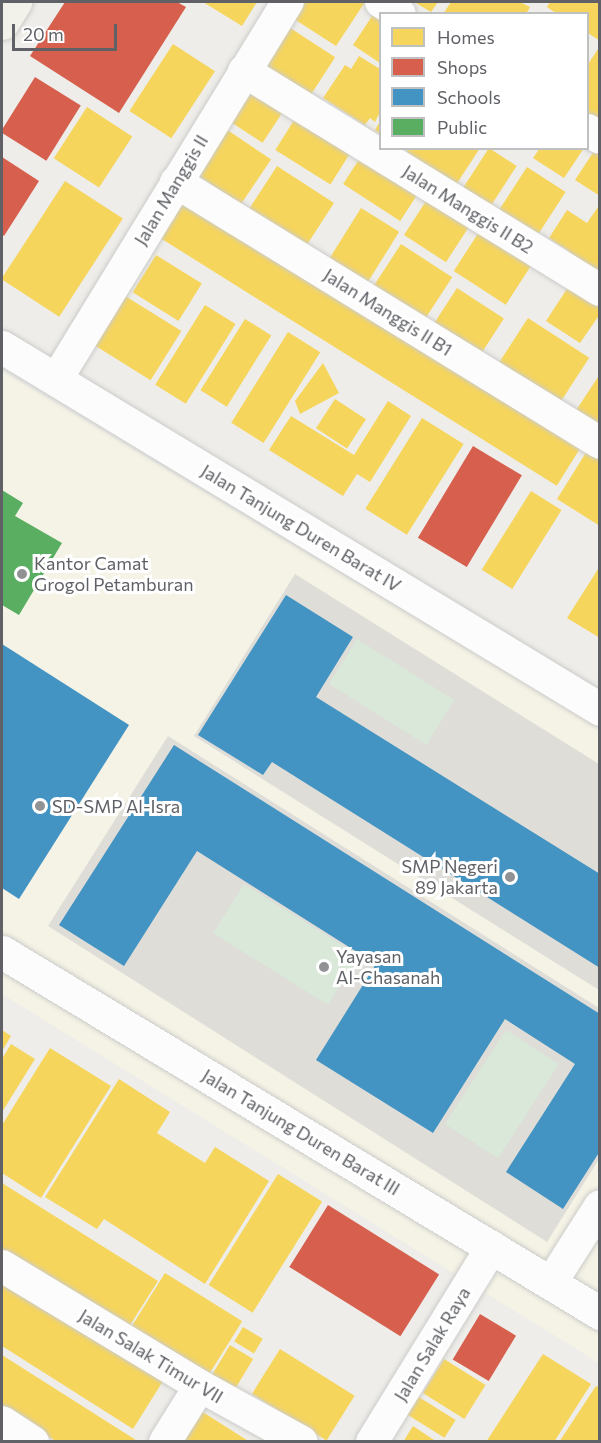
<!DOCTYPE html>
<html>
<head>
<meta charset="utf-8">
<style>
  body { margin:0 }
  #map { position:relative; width:601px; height:1443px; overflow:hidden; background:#eeede9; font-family:Commissioner,sans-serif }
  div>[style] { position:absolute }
  .commercial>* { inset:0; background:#f5f3e5 }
  .education>* { inset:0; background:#deddd8 }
  .green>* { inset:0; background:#d9e8d9; transform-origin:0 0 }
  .homes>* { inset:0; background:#f6d55c; transform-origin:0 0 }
  .shops>* { inset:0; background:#d6604d; transform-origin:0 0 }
  .schools>* { inset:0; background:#4393c3 }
  .public>* { inset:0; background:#5aae61 }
  .roads { filter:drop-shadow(0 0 2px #cbcbca) drop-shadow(0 0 2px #cbcbca) }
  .street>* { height:32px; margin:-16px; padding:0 16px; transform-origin:16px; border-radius:16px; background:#fcfcfc }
  .secondary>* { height:33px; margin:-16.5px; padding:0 16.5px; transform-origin:16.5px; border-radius:16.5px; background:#fcfcfc }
  .primary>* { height:33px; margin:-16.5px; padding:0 16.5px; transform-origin:16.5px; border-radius:16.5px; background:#f2f2ea }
  .dots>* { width:16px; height:16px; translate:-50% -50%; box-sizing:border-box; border:3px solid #fff; border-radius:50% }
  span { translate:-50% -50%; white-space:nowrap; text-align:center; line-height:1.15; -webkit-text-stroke:6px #fff; paint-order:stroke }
  .street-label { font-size:18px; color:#5f6166 }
  .poi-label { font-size:18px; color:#5f6166 }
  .left { translate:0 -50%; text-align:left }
  .right { translate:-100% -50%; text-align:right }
  .frame { position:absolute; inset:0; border:3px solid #5f6166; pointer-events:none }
  .legend { position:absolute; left:379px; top:12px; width:210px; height:138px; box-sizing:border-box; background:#fff; border:2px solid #bfc0c2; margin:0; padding:8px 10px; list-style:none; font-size:18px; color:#5f6166 }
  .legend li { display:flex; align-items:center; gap:12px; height:30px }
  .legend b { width:30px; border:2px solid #bfc0c2 }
  .scale { position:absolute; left:12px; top:24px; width:105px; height:27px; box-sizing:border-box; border:3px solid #5f6166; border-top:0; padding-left:8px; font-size:18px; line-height:21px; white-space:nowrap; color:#5f6166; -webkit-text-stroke:4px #fff; paint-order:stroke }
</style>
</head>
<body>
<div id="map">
  <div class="commercial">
    <div style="clip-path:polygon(2px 371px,599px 728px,599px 1363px,2px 994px)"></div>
  </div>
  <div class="education">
    <div style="clip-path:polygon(295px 574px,599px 764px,599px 990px,194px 736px)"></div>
    <div style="clip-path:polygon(168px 736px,599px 1008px,599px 1159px,547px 1242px,48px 926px)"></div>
  </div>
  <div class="green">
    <div style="left:357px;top:639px;width:115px;height:53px;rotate:32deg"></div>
    <div style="left:244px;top:884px;width:135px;height:58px;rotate:32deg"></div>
    <div style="left:506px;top:1030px;width:63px;height:112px;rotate:33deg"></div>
  </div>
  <div class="homes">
    <div style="clip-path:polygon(203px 2px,257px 2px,242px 26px)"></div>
    <div style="clip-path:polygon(301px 2px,365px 2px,336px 46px,291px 17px)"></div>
    <div style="clip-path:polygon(414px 2px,438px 2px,431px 12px)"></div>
    <div style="clip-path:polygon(451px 2px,520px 2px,530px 7px,526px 14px,443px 14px)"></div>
    <div style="clip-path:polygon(550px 2px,600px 2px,600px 41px,588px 33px,588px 14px,557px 14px,547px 7px)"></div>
    <div style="clip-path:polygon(380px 4px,380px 63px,353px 45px)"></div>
    <div style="left:284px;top:24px;width:61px;height:45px;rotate:33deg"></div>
    <div style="left:173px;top:44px;width:50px;height:80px;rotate:33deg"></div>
    <div style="clip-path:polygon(598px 49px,600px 50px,600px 122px,588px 114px,588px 64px)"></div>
    <div style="clip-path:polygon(359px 56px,380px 69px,380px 112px,375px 122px,370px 118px,365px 125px,323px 98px,345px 65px,351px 69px)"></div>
    <div style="left:244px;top:89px;width:45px;height:35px;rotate:33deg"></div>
    <div style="left:87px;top:107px;width:54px;height:61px;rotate:33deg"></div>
    <div style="left:296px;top:117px;width:65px;height:39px;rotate:32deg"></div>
    <div style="clip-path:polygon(380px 121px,380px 134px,375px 130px)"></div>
    <div style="left:223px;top:127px;width:58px;height:54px;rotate:34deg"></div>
    <div style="clip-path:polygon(600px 142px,600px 196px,575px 180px)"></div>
    <div style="clip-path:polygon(409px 148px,480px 148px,454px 188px,404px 156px)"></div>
    <div style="left:489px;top:148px;width:33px;height:54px;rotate:33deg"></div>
    <div style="clip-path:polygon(540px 148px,584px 148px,564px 178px,533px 158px)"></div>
    <div style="left:360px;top:158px;width:68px;height:31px;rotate:33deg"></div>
    <div style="left:277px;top:166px;width:68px;height:54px;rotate:33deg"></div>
    <div style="left:527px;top:167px;width:46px;height:56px;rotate:33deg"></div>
    <div style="left:65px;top:181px;width:69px;height:117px;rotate:33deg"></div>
    <div style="left:179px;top:192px;width:476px;height:49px;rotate:32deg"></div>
    <div style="left:428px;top:198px;width:50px;height:44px;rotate:33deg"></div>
    <div style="clip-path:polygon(600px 204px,600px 277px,566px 256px,569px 251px,549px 238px,567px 210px,587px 223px)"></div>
    <div style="left:361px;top:208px;width:45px;height:61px;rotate:32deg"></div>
    <div style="left:481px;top:229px;width:62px;height:50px;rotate:33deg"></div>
    <div style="left:401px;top:244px;width:61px;height:57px;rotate:33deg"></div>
    <div style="left:156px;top:255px;width:54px;height:44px;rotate:32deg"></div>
    <div style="clip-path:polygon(572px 281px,600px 298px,600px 314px,580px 343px,546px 321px)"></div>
    <div style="left:457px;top:288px;width:56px;height:45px;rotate:33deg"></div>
    <div style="left:122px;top:294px;width:70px;height:58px;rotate:32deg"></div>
    <div style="left:205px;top:305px;width:36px;height:94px;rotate:32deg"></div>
    <div style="left:528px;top:318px;width:73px;height:57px;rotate:33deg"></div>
    <div style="left:245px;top:319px;width:31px;height:84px;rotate:32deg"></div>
    <div style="left:288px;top:332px;width:38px;height:107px;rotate:32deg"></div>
    <div style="clip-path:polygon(323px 363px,339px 393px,300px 414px,295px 401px)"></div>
    <div style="clip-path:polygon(598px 377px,600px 378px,600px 437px,571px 418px)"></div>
    <div style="left:335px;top:399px;width:37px;height:35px;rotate:33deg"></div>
    <div style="clip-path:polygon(388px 401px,411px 416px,370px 482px,357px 474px,343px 496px,269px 450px,291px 416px,354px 455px)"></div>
    <div style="left:422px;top:418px;width:49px;height:107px;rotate:32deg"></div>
    <div style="clip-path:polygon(587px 451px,600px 459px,600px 526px,557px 499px)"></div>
    <div style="left:531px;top:491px;width:36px;height:93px;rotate:32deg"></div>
    <div style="clip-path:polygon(600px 566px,600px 638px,567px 618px)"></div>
    <div style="clip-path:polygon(2px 1030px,11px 1036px,2px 1051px)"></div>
    <div style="clip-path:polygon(11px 1044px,35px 1059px,2px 1112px,2px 1059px)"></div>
    <div style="clip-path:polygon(50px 1048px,111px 1086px,41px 1198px,2px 1173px,2px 1125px)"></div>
    <div style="clip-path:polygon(119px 1079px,170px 1112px,157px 1133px,205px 1163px,215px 1147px,269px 1181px,205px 1284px,104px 1219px,97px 1229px,45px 1197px)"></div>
    <div style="left:278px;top:1174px;width:52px;height:131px;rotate:32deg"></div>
    <div style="clip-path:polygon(2px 1183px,158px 1281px,125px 1333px,2px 1256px)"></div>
    <div style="left:165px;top:1273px;width:91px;height:66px;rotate:32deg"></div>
    <div style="clip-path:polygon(2px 1281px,163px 1381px,133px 1429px,2px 1346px)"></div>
    <div style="left:243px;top:1327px;width:23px;height:17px;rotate:31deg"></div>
    <div style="left:230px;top:1345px;width:27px;height:38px;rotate:31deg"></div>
    <div style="left:280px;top:1349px;width:88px;height:53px;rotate:32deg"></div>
    <div style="clip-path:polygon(543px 1354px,591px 1384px,554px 1442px,486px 1442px)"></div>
    <div style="clip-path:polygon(2px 1355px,139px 1442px,57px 1442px,23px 1420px,2px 1407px)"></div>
    <div style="left:444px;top:1359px;width:49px;height:40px;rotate:32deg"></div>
    <div style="clip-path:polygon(596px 1386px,600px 1388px,600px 1442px,559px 1442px)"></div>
    <div style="left:414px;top:1394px;width:49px;height:21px;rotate:32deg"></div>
    <div style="clip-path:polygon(201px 1411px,250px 1442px,181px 1442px)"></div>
    <div style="clip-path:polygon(413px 1426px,437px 1442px,403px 1442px)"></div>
  </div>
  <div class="shops">
    <div style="clip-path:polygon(65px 2px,177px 2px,186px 7px,119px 113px,30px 56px)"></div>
    <div style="left:35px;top:77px;width:54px;height:65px;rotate:32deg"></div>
    <div style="clip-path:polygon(2px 157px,39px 181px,4px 236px,2px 234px)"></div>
    <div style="left:473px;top:446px;width:57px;height:107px;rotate:31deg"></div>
    <div style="left:328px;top:1205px;width:131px;height:73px;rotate:32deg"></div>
    <div style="left:480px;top:1314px;width:42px;height:53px;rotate:31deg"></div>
  </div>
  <div class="schools">
    <div style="clip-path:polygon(286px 595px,353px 637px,316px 697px,600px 874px,600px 968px,272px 762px,263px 775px,198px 735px)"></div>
    <div style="clip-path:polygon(2px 644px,129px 725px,19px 899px,2px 888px)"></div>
    <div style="clip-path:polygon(174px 745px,600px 1014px,600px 1151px,563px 1209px,506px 1172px,575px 1064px,505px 1019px,433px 1133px,316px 1060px,376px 964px,197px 851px,124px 966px,59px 925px)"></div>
  </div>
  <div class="public">
    <div style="clip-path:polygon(2px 490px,23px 503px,15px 516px,62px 543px,19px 615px,2px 605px)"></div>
  </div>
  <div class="roads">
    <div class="street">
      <div style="left:381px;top:2px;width:22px;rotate:32deg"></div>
      <div style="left:244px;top:71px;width:418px;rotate:31.6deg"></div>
      <div style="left:588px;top:130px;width:14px;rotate:34deg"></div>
      <div style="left:176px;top:182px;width:498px;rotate:31.6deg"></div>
      <div style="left:56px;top:380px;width:444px;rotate:-58.5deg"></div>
      <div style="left:2px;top:1266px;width:232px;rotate:31.2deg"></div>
      <div style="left:200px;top:1386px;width:116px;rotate:28.8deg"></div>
      <div style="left:551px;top:1283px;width:91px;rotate:-57.5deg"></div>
      <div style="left:2px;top:1422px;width:37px;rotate:33deg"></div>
      <div style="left:165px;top:1442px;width:66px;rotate:-58deg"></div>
      <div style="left:372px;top:1442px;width:229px;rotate:-58.4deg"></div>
    </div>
    <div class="secondary">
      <div style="left:2px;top:347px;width:699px;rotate:31.19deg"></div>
      <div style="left:2px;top:952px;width:699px;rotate:31.12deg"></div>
    </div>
    <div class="primary">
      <div style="left:2px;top:23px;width:25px;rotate:-58deg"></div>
    </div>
  </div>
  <div class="dots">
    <div style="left:22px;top:574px;background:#919294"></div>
    <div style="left:40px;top:806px;background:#919294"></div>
    <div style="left:510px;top:877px;background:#919294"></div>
    <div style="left:324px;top:967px;background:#919294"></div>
  </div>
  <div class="street-label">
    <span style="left:171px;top:190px;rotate:-59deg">Jalan Manggis II</span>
    <span style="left:468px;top:209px;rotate:32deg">Jalan Manggis II B2</span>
    <span style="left:388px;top:312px;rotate:32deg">Jalan Manggis II B1</span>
    <span style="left:301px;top:528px;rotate:31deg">Jalan Tanjung Duren Barat IV</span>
    <span style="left:301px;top:1132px;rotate:31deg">Jalan Tanjung Duren Barat III</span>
    <span style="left:432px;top:1344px;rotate:-59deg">Jalan Salak Raya</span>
    <span style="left:151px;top:1356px;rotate:31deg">Jalan Salak Timur VII</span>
  </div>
  <div class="poi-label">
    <span class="left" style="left:34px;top:574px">Kantor Camat<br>Grogol Petamburan</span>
    <span class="left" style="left:52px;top:806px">SD-SMP Al-Isra</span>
    <span class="right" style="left:498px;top:877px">SMP Negeri<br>89 Jakarta</span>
    <span class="left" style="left:336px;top:967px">Yayasan<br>Al-Chasanah</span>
  </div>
  <div class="frame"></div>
  <ul class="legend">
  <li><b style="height:16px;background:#f6d55c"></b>Homes</li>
  <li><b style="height:16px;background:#d6604d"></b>Shops</li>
  <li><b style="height:16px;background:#4393c3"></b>Schools</li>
  <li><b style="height:16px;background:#5aae61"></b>Public</li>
  </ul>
  <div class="scale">20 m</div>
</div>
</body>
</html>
